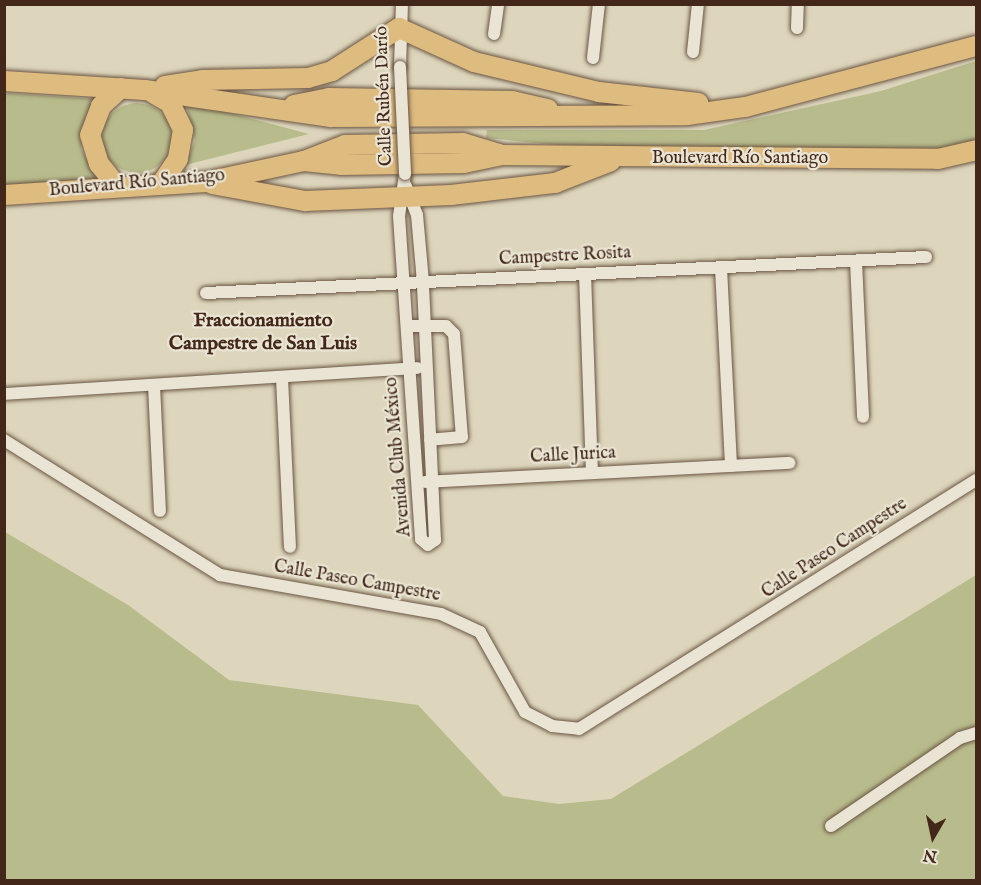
<!DOCTYPE html>
<html>
<head>
<meta charset="utf-8">
<style>
  body { margin:0 }
  #map { position:relative; width:981px; height:885px; overflow:hidden; background:#ddd6bc; font-family:"IM FELL English",serif }
  div>[style] { position:absolute }
  .green>* { inset:0; background:#b8bc8c }
  .round { border-radius:50% }
  .roads { filter:drop-shadow(0 0 2px #6a5442) drop-shadow(0 0 2px #6a5442) }
  .street>* { height:12px; margin:-6px; padding:0 6px; transform-origin:6px; border-radius:6px; background:#e9e4d3 }
  .primary>* { height:20px; margin:-10px; padding:0 10px; transform-origin:10px; border-radius:10px; background:#debb7e }
  .bridges { filter:drop-shadow(0 0 2px #6a5442) drop-shadow(0 0 2px #6a5442) }
  .street-bridge>* { height:12px; margin:-6px; padding:0 6px; transform-origin:6px; border-radius:6px; background:#e9e4d3 }
  span { translate:-50% -50%; white-space:nowrap; text-align:center; line-height:1.15; -webkit-text-stroke:4.5px #e9e4d3; paint-order:stroke }
  .street-label { font-size:18px; color:#432819 }
  .neighbourhood-label { font-size:20px; color:#432819; font-weight:700 }
  .frame { position:absolute; inset:0; border:6px solid #432819; pointer-events:none }
  .north { position:absolute; left:903px; top:807px; width:60px; height:60px; -webkit-text-stroke:4px #e9e4d3; paint-order:stroke; rotate:189deg; font-size:16px; font-weight:700; line-height:24px; text-align:center; color:#432819 }
  .north::after { content:''; display:block; margin:auto; width:21px; height:27px; background:#432819; clip-path:polygon(50% 0,100% 100%,50% 72%,0 100%) }
</style>
</head>
<body>
<div id="map">
  <div class="green">
    <div style="clip-path:polygon(976px 61px,976px 140px,937px 149px,578px 147px,486px 138px,487px 130px,704px 130px,881px 91px)"></div>
    <div style="clip-path:polygon(4px 93px,96px 99px,86px 116px,81px 149px,97px 179px,5px 188px)"></div>
    <div class="round" style="left:102px;top:103px;width:70px;height:70px"></div>
    <div style="clip-path:polygon(187px 107px,215px 109px,309px 134px,185px 165px,195px 141px)"></div>
    <div style="clip-path:polygon(5px 532px,128px 605px,229px 680px,418px 705px,503px 796px,559px 804px,611px 799px,976px 575px,976px 880px,5px 880px)"></div>
  </div>
  <div class="roads">
    <div class="street">
      <div style="left:797px;top:28px;width:24px;rotate:-88deg"></div>
      <div style="left:494px;top:34px;width:30px;rotate:-82deg"></div>
      <div style="left:693px;top:52px;width:48px;rotate:-84.1deg"></div>
      <div style="left:593px;top:58px;width:54px;rotate:-83.7deg"></div>
      <div style="left:400px;top:67px;width:63px;rotate:-88.2deg"></div>
      <div style="left:405px;top:174px;width:42px;rotate:98.1deg"></div>
      <div style="left:399px;top:216px;width:324px;rotate:86.1deg"></div>
      <div style="left:421px;top:539px;width:9px;rotate:41deg"></div>
      <div style="left:428px;top:545px;width:9px;rotate:-36deg"></div>
      <div style="left:435px;top:540px;width:258px;rotate:-92.7deg"></div>
      <div style="left:423px;top:282px;width:67px;rotate:-95.1deg"></div>
      <div style="left:417px;top:215px;width:31px;rotate:-111deg"></div>
      <div style="left:856px;top:261px;width:156px;rotate:87.4deg"></div>
      <div style="left:721px;top:268px;width:198px;rotate:87.1deg"></div>
      <div style="left:585px;top:274px;width:198px;rotate:88deg"></div>
      <div style="left:206px;top:293px;width:721px;rotate:-2.86deg"></div>
      <div style="left:408px;top:326px;width:38px"></div>
      <div style="left:446px;top:326px;width:11px;rotate:45deg"></div>
      <div style="left:454px;top:334px;width:103px;rotate:85.6deg"></div>
      <div style="left:462px;top:437px;width:32px;rotate:175deg"></div>
      <div style="left:282px;top:378px;width:169px;rotate:87.3deg"></div>
      <div style="left:154px;top:385px;width:126px;rotate:87.3deg"></div>
      <div style="left:4px;top:394px;width:414px;rotate:-3.6deg"></div>
      <div style="left:4px;top:440px;width:255px;rotate:32deg"></div>
      <div style="left:220px;top:575px;width:224px;rotate:10deg"></div>
      <div style="left:441px;top:614px;width:43px;rotate:24.8deg"></div>
      <div style="left:480px;top:632px;width:92px;rotate:60.6deg"></div>
      <div style="left:525px;top:712px;width:30px;rotate:27deg"></div>
      <div style="left:552px;top:726px;width:27px;rotate:6deg"></div>
      <div style="left:579px;top:729px;width:469px;rotate:-32.1deg"></div>
      <div style="left:425px;top:482px;width:365px;rotate:-3deg"></div>
      <div style="left:831px;top:826px;width:156px;rotate:-34.3deg"></div>
      <div style="left:960px;top:738px;width:17px;rotate:-17deg"></div>
    </div>
    <div class="primary">
      <div style="left:4px;top:81px;width:141px;rotate:3.7deg"></div>
      <div style="left:145px;top:90px;width:188px;rotate:8.3deg"></div>
      <div style="left:331px;top:117px;width:356px;rotate:-0.3deg"></div>
      <div style="left:687px;top:115px;width:59px;rotate:-7.9deg"></div>
      <div style="left:745px;top:107px;width:239px;rotate:-14.8deg"></div>
      <div style="left:165px;top:86px;width:38px;rotate:-9deg"></div>
      <div style="left:203px;top:80px;width:105px;rotate:-1.1deg"></div>
      <div style="left:308px;top:78px;width:25px;rotate:-16deg"></div>
      <div style="left:332px;top:71px;width:80px;rotate:-32.7deg"></div>
      <div style="left:399px;top:28px;width:82px;rotate:24.4deg"></div>
      <div style="left:474px;top:62px;width:129px;rotate:13.5deg"></div>
      <div style="left:599px;top:92px;width:100px;rotate:6.3deg"></div>
      <div style="left:153px;top:93px;width:20px;rotate:30deg"></div>
      <div style="left:170px;top:103px;width:30px;rotate:64deg"></div>
      <div style="left:183px;top:130px;width:29px;rotate:100deg"></div>
      <div style="left:178px;top:159px;width:30px;rotate:124deg"></div>
      <div style="left:294px;top:105px;width:36px;rotate:-11deg"></div>
      <div style="left:329px;top:98px;width:183px;rotate:0.9deg"></div>
      <div style="left:512px;top:101px;width:37px;rotate:13deg"></div>
      <div style="left:304px;top:161px;width:37px;rotate:6deg"></div>
      <div style="left:341px;top:165px;width:123px;rotate:-0.9deg"></div>
      <div style="left:464px;top:163px;width:39px;rotate:-12deg"></div>
      <div style="left:502px;top:155px;width:436px;rotate:0.5deg"></div>
      <div style="left:938px;top:159px;width:39px;rotate:-13deg"></div>
      <div style="left:212px;top:184px;width:95px;rotate:10.4deg"></div>
      <div style="left:305px;top:201px;width:146px;rotate:-2.4deg"></div>
      <div style="left:451px;top:195px;width:105px;rotate:-6.6deg"></div>
      <div style="left:555px;top:183px;width:60px;rotate:-21.4deg"></div>
      <div style="left:117px;top:186px;width:28px;rotate:-129deg"></div>
      <div style="left:99px;top:164px;width:30px;rotate:-107deg"></div>
      <div style="left:90px;top:135px;width:31px;rotate:-69deg"></div>
      <div style="left:101px;top:106px;width:27px;rotate:-42deg"></div>
      <div style="left:4px;top:195px;width:202px;rotate:-3.7deg"></div>
      <div style="left:206px;top:182px;width:100px;rotate:-12.1deg"></div>
      <div style="left:304px;top:161px;width:44px;rotate:-21.3deg"></div>
      <div style="left:345px;top:145px;width:118px;rotate:-1deg"></div>
      <div style="left:463px;top:143px;width:38px;rotate:17deg"></div>
    </div>
  </div>
  <div class="bridges">
    <div class="street-bridge">
      <div style="left:400px;top:67px;width:107px;rotate:87.3deg"></div>
    </div>
  </div>
  <div class="street-label">
    <span style="left:385px;top:96px;rotate:-92deg">Calle Rubén Darío</span>
    <span style="left:740px;top:159px">Boulevard Río Santiago</span>
    <span style="left:137px;top:184px;rotate:-5deg">Boulevard Río Santiago</span>
    <span style="left:565px;top:257px;rotate:-3deg">Campestre Rosita</span>
    <span style="left:573px;top:456px;rotate:-3deg">Calle Jurica</span>
    <span style="left:399px;top:457px;rotate:-95deg">Avenida Club México</span>
    <span style="left:835px;top:549px;rotate:-33deg">Calle Paseo Campestre</span>
    <span style="left:357px;top:582px;rotate:10deg">Calle Paseo Campestre</span>
  </div>
  <div class="neighbourhood-label">
    <span style="left:263px;top:332px">Fraccionamiento<br>Campestre de San Luis</span>
  </div>
  <div class="frame"></div>
  <div class="north">N</div>
</div>
</body>
</html>
